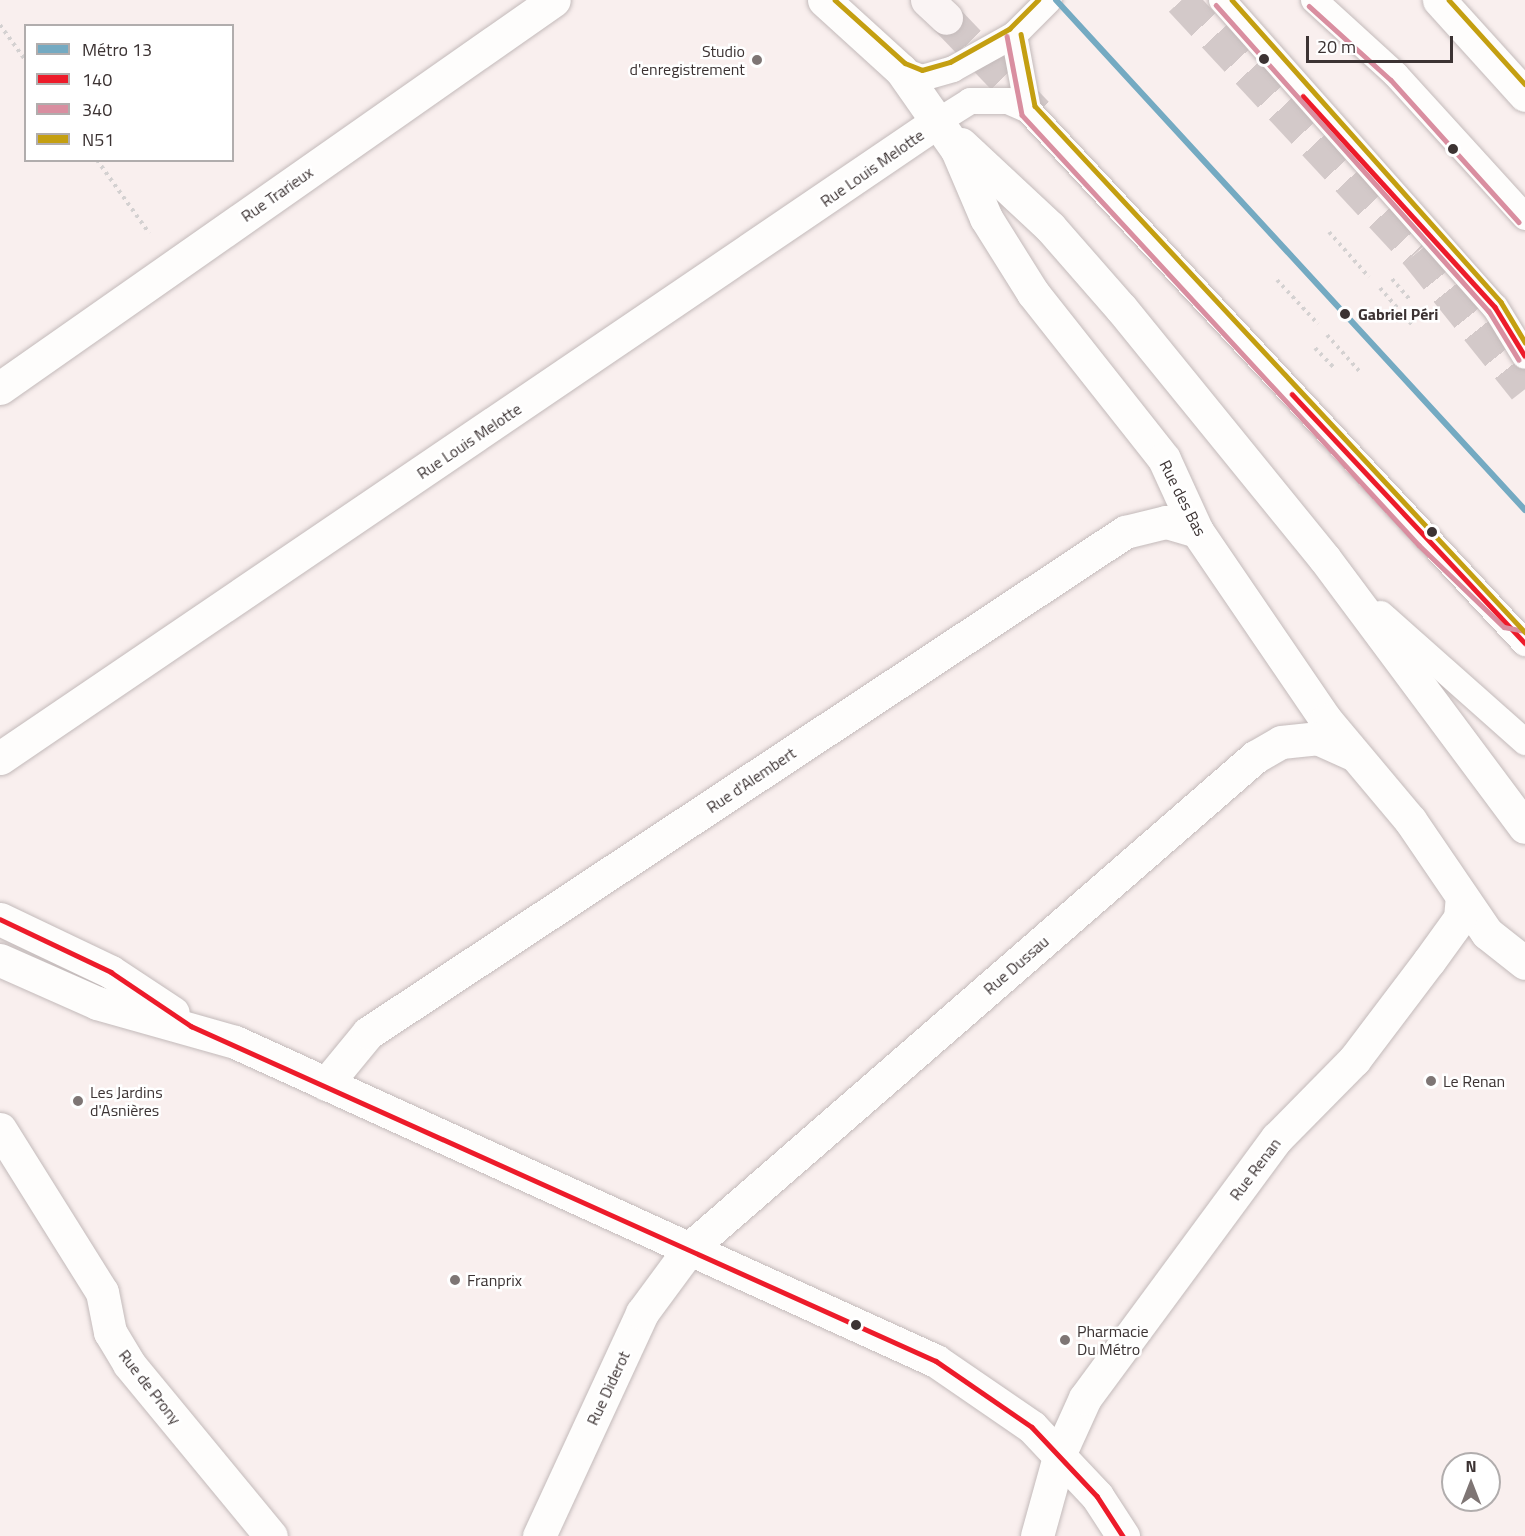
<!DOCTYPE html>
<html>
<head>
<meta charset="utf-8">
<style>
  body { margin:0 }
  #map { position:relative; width:1525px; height:1536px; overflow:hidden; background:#f9efee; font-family:"Titillium Web",sans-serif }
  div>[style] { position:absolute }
  .primary-tunnel>* { height:33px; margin-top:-16.5px; transform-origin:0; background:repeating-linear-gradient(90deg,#d3c9c9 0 33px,transparent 0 49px) }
  .path>* { height:4px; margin-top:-2px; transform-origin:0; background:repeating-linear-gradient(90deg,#d4d1d1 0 3px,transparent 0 7.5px) }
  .roads { filter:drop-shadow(0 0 2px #c3baba) drop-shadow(0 0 2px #c3baba) }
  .lane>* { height:26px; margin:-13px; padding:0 13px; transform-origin:13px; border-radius:13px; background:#fefdfc }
  .street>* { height:33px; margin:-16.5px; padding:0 16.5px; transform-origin:16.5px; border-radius:16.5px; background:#fefdfc }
  .secondary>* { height:33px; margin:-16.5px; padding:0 16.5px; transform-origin:16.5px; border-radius:16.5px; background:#fefdfc }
  .primary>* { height:33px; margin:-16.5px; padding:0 16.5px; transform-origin:16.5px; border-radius:16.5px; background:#faf4f4 }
  .bus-1>* { height:4.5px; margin:-2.25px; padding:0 2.25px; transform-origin:2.25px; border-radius:2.25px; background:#ed1b2a }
  .bus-2>* { height:4.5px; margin:-2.25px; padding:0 2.25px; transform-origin:2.25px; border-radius:2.25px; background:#d98ea0 }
  .bus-3>* { height:4.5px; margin:-2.25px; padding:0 2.25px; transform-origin:2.25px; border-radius:2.25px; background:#c49f11 }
  .metro-1>* { height:6px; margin:-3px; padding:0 3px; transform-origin:3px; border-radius:3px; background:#74aac2 }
  .dots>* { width:16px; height:16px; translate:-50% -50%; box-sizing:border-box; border:3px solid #fff; border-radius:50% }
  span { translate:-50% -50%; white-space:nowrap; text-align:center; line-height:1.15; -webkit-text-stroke:5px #fff; paint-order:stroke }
  .poi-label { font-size:16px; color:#3c3333 }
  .right { translate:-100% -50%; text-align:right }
  .left { translate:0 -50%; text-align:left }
  .street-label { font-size:16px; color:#3c3333 }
  .stop-label { font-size:16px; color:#3c3333; font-weight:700 }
  .legend { position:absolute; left:24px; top:24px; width:210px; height:138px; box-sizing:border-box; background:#fff; border:2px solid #b1adad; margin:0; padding:8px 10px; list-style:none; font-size:18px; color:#3c3333 }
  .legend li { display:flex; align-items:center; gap:12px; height:30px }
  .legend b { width:30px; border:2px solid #b1adad }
  .north { position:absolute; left:1441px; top:1452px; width:60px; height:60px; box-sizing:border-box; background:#fff; border:2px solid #b1adad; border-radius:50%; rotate:0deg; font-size:16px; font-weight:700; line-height:24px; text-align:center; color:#3c3333 }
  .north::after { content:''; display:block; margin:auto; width:21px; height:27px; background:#7e7574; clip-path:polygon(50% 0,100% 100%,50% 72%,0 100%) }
  .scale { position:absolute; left:1306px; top:36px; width:147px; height:27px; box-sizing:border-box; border:3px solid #3c3333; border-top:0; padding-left:8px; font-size:18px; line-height:21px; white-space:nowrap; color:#3c3333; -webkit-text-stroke:4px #fff; paint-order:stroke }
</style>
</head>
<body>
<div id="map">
  <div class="primary-tunnel">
    <div style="left:1181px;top:0;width:345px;rotate:47.1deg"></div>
    <div style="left:1416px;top:253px;width:174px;rotate:51.3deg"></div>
    <div style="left:946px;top:18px;width:136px;rotate:46.2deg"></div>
  </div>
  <div class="path">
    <div style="left:0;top:25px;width:44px;rotate:54.2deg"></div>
    <div style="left:97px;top:160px;width:90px;rotate:54.5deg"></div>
    <div style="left:1329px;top:232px;width:60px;rotate:48.4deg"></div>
    <div style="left:1392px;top:279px;width:29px;rotate:49deg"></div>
    <div style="left:1277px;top:280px;width:60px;rotate:47deg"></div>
    <div style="left:1380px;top:288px;width:52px;rotate:48.9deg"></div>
    <div style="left:1327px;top:335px;width:51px;rotate:48.2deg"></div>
    <div style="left:1315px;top:348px;width:29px;rotate:46deg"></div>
  </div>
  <div class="roads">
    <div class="lane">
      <div style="left:1222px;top:0;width:411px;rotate:48.4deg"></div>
      <div style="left:1495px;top:307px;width:57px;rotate:58.5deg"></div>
      <div style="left:1314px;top:0;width:111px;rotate:42.4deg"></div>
      <div style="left:1396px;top:75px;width:192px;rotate:47.7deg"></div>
      <div style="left:1014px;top:35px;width:76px;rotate:79.4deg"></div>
      <div style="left:901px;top:70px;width:22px;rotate:21deg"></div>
      <div style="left:922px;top:78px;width:32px;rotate:-16deg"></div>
      <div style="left:953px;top:69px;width:70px;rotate:-29.1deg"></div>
      <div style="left:1014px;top:35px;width:49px;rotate:-45deg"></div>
      <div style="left:937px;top:122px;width:39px;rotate:-32deg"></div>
      <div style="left:970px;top:101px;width:38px"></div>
      <div style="left:1008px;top:101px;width:22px;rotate:24deg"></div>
      <div style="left:1028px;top:110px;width:729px;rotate:47deg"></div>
      <div style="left:1381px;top:614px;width:193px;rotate:41.6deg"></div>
    </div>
    <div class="street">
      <div style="left:824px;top:0;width:104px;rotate:42.3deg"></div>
      <div style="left:901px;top:70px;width:98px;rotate:55deg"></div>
      <div style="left:957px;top:150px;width:74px;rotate:66.9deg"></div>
      <div style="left:986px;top:218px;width:89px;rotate:57.9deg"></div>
      <div style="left:1033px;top:293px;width:211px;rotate:51.7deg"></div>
      <div style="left:1164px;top:459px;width:79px;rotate:65.4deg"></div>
      <div style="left:1197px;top:531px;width:229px;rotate:55.7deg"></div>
      <div style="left:1326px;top:720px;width:131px;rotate:50deg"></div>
      <div style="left:1410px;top:820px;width:137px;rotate:55.7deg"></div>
      <div style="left:1487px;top:933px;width:48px;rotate:38.3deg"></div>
      <div style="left:1439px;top:0;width:128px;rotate:47.8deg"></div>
      <div style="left:961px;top:144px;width:122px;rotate:43deg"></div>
      <div style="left:1050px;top:227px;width:108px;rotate:48.8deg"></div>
      <div style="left:1121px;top:308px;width:323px;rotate:50.9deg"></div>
      <div style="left:1325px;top:559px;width:334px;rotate:53.3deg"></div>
      <div style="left:0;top:388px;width:676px;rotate:-35.01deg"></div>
      <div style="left:0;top:758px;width:1132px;rotate:-34.17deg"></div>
      <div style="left:326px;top:1084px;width:66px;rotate:-50.5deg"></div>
      <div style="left:368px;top:1033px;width:908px;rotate:-33.5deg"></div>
      <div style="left:1125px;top:532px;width:42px;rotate:-13.7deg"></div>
      <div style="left:1166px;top:522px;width:32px;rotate:16deg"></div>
      <div style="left:0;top:1129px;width:192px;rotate:58deg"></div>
      <div style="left:102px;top:1292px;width:41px;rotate:78.7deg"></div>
      <div style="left:110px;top:1332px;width:37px;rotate:59deg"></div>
      <div style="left:129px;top:1364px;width:223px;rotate:50.5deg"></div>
      <div style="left:539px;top:1536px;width:246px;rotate:-65.2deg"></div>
      <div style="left:642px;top:1313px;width:81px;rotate:-53.6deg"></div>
      <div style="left:690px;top:1248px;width:749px;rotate:-40.99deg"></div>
      <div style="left:1255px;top:757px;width:30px;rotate:-30deg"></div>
      <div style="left:1281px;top:742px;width:36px;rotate:-6deg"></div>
      <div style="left:1317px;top:738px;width:39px;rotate:24deg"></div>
      <div style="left:1037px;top:1536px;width:86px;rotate:-74.5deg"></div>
      <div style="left:1060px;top:1453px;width:60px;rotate:-65.6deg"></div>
      <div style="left:1085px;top:1398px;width:323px;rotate:-53.6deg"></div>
      <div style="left:1277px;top:1138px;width:110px;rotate:-45.4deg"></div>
      <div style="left:1354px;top:1060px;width:124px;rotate:-52.9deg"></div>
      <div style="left:1429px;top:961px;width:53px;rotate:-54.2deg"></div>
      <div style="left:1460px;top:918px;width:21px;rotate:-85deg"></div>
    </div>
    <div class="secondary">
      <div style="left:0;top:919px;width:123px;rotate:25.5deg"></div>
      <div style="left:111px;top:972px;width:74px;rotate:33.5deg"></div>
      <div style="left:0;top:960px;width:106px;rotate:23.9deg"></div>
      <div style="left:97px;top:1003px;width:143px;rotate:15.8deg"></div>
      <div style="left:235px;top:1042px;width:770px;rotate:24.47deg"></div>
      <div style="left:936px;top:1361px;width:116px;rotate:34.5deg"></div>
      <div style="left:1032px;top:1427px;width:95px;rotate:46.7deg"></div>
      <div style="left:1097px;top:1496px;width:48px;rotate:57deg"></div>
    </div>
    <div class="primary">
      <div style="left:927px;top:0;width:26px;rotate:43deg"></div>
    </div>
  </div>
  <div class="bus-1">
    <div style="left:1303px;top:96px;width:285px;rotate:47.7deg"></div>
    <div style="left:1495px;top:307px;width:57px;rotate:58.5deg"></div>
    <div style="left:1292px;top:394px;width:341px;rotate:46.9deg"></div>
    <div style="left:0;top:919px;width:123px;rotate:25.5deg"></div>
    <div style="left:111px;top:972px;width:97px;rotate:34deg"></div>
    <div style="left:191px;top:1026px;width:817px;rotate:24.21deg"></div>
    <div style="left:936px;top:1361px;width:116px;rotate:34.5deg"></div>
    <div style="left:1032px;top:1427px;width:95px;rotate:46.7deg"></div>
    <div style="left:1097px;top:1496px;width:48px;rotate:57deg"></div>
  </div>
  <div class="bus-2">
    <div style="left:1216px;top:5px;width:410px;rotate:48.3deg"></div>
    <div style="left:1489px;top:311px;width:57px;rotate:58.5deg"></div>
    <div style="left:1309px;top:6px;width:110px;rotate:42.1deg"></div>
    <div style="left:1391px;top:80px;width:191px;rotate:48deg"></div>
    <div style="left:1007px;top:36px;width:80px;rotate:79.2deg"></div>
    <div style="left:1022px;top:115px;width:585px;rotate:47.29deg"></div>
    <div style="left:1419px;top:545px;width:118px;rotate:44deg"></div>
    <div style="left:1504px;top:627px;width:20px;rotate:11deg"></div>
  </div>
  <div class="bus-3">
    <div style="left:835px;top:0;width:94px;rotate:42deg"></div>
    <div style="left:905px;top:63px;width:18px;rotate:22deg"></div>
    <div style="left:922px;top:70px;width:29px;rotate:-16deg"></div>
    <div style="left:950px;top:62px;width:68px;rotate:-29.2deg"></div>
    <div style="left:1009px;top:29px;width:41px;rotate:-45deg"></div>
    <div style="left:1232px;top:0;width:404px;rotate:48.3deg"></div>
    <div style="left:1501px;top:302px;width:47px;rotate:59deg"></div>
    <div style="left:1449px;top:0;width:113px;rotate:47.9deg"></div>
    <div style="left:1021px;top:34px;width:73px;rotate:79deg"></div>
    <div style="left:1035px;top:106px;width:719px;rotate:47.03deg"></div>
  </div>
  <div class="metro-1">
    <div style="left:1056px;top:0;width:693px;rotate:47.4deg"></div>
  </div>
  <div class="dots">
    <div style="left:1264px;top:59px;background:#3c3333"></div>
    <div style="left:757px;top:60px;background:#7e7574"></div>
    <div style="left:1453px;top:149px;background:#3c3333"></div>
    <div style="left:1345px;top:314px;background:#3c3333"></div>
    <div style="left:1432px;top:532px;background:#3c3333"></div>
    <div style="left:1431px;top:1081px;background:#7e7574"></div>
    <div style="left:78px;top:1101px;background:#7e7574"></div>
    <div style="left:455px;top:1280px;background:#7e7574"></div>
    <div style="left:856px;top:1325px;background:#3c3333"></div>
    <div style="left:1065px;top:1340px;background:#7e7574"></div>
  </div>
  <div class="poi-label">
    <span class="right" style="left:745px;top:60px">Studio<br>d'enregistrement</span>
    <span class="left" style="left:1443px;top:1081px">Le Renan</span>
    <span class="left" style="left:90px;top:1101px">Les Jardins<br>d'Asnières</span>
    <span class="left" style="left:467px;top:1280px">Franprix</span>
    <span class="left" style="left:1077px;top:1340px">Pharmacie<br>Du Métro</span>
  </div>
  <div class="street-label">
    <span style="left:872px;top:168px;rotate:-35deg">Rue Louis Melotte</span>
    <span style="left:277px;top:194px;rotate:-35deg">Rue Trarieux</span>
    <span style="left:469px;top:441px;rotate:-34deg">Rue Louis Melotte</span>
    <span style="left:1183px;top:498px;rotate:63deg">Rue des Bas</span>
    <span style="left:751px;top:780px;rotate:-34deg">Rue d'Alembert</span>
    <span style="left:1016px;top:965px;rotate:-41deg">Rue Dussau</span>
    <span style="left:1255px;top:1169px;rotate:-53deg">Rue Renan</span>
    <span style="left:150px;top:1387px;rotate:52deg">Rue de Prony</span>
    <span style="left:608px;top:1388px;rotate:-65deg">Rue Diderot</span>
  </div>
  <div class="stop-label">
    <span class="left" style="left:1358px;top:314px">Gabriel Péri</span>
  </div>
  <ul class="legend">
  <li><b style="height:8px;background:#74aac2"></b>Métro 13</li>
  <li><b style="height:8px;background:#ed1b2a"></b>140</li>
  <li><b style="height:8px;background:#d98ea0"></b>340</li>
  <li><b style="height:8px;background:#c49f11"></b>N51</li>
  </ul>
  <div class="north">N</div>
  <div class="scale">20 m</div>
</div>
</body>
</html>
